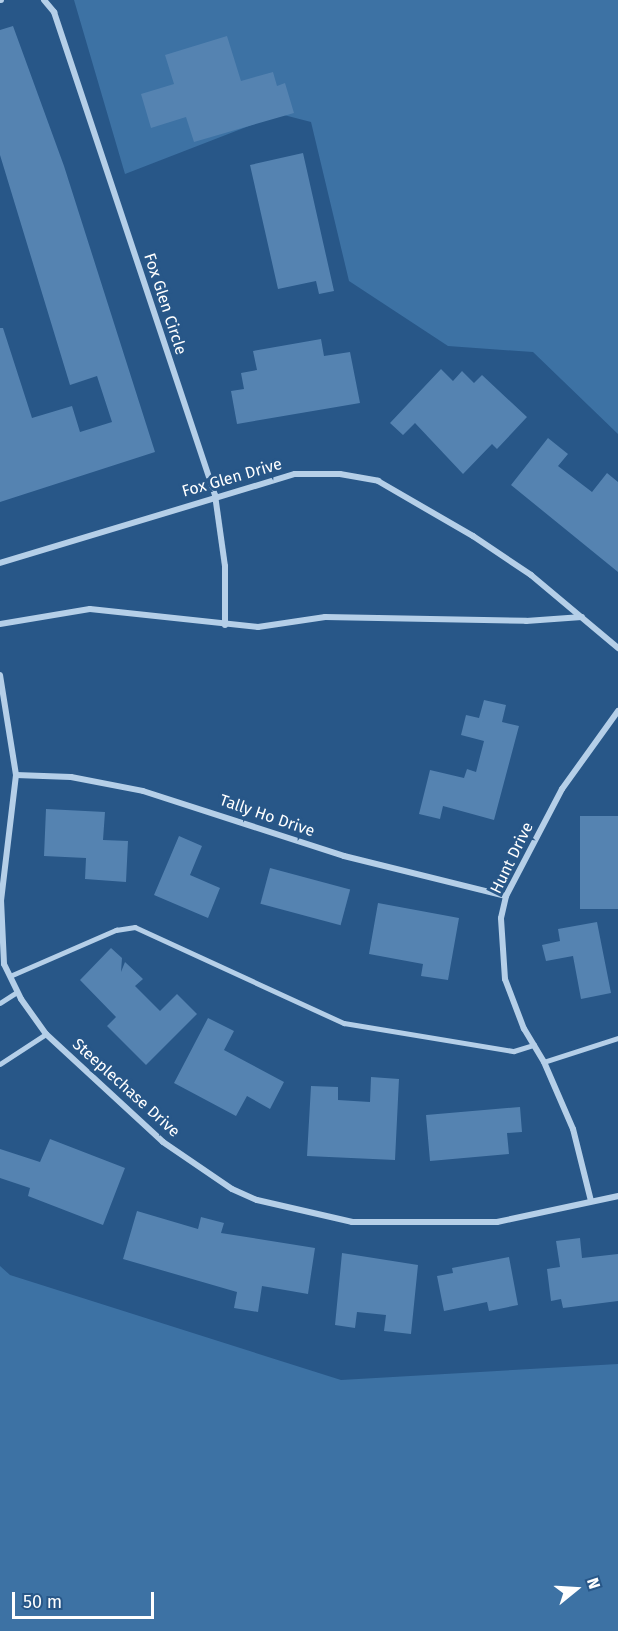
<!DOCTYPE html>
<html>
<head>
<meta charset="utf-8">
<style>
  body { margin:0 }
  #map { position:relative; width:618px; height:1631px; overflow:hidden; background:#285788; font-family:"Fira Sans",sans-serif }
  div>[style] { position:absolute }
  .green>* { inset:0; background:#3d72a4 }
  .building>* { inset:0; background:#5583b1; transform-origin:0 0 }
  .lane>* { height:4.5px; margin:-2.25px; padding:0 2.25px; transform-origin:2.25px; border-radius:2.25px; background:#b5cfe8 }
  .street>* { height:6px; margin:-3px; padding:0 3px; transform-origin:3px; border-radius:3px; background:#b5cfe8 }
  span { translate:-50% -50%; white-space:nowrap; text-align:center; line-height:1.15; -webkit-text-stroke:6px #285788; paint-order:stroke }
  .street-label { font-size:16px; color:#fff }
  .north { position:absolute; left:546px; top:1559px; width:60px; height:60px; -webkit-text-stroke:4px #285788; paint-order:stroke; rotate:72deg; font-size:16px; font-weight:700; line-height:24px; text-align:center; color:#fff }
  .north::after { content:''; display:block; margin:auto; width:21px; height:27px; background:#fff; clip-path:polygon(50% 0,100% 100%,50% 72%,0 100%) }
  .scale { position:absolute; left:12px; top:1592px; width:142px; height:27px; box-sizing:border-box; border:3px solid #fff; border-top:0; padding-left:8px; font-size:18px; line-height:21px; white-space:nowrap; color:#fff; -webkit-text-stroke:4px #285788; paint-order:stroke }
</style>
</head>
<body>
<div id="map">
  <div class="green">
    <div style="clip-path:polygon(74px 0,618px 0,618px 434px,533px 352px,448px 346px,349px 281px,311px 122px,280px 114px,125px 174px)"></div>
    <div style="clip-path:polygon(0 1266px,10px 1275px,341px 1380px,618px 1364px,618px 1631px,0 1631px)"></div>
  </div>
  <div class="building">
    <div style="clip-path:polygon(13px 26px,64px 166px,155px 452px,0 502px,0 328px,3px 328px,32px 418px,72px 406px,80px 432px,112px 422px,97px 376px,70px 385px,0 155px,0 30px)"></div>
    <div style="clip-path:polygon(227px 36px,241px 81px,273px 72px,277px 86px,285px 83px,294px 113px,194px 142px,186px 117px,151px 128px,141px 94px,174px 84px,165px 55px)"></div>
    <div style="clip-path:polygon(303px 153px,334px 291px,319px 294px,316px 281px,278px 289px,250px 165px)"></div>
    <div style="clip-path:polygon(321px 339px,324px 356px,350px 352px,360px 403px,237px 424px,231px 391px,244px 389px,241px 373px,257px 370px,253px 351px)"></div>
    <div style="clip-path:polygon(441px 369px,453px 381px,462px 371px,474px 383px,482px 375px,527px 417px,497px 449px,492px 444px,463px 474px,415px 423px,403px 435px,390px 423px)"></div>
    <div style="clip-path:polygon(548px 438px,568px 454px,558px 466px,592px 492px,607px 473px,618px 482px,618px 572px,511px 485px)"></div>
    <div style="clip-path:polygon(484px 700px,506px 705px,502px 722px,519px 726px,494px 820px,443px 806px,440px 819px,419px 814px,430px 770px,464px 778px,467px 769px,476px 772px,484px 741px,461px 735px,466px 715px,479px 718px)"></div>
    <div style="clip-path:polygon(46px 809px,105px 812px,103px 840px,128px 841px,126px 882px,85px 879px,86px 858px,44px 856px)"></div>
    <div style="left:618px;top:816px;width:93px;height:38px;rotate:90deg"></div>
    <div style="clip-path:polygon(179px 836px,202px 846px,190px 875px,220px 888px,208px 918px,154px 895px)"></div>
    <div style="left:270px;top:868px;width:83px;height:37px;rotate:15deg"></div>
    <div style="clip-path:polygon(378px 903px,459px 918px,448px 980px,421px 976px,423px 964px,369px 954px)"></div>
    <div style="clip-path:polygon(597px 922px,611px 993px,581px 999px,573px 956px,546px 961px,542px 945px,560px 941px,558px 929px)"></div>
    <div style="clip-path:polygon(111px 948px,122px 958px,121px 972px,125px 962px,143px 979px,135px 986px,160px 1011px,177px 994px,197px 1014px,146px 1065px,107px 1026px,116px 1017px,80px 980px)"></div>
    <div style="clip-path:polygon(208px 1018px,234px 1031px,224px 1050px,284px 1082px,270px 1109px,247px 1096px,236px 1116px,174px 1083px)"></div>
    <div style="clip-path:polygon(371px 1077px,399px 1079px,395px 1160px,307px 1156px,311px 1086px,338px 1087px,338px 1100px,370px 1102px)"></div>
    <div style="clip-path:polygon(520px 1107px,522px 1132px,507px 1133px,509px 1154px,430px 1161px,426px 1115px)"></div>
    <div style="clip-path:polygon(50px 1139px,125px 1168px,103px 1225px,28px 1196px,30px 1188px,0 1178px,0 1149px,40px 1162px)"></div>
    <div style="clip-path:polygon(137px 1211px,198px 1229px,201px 1217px,224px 1223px,221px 1233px,315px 1248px,308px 1294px,262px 1286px,258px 1312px,234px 1308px,237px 1292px,123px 1259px)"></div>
    <div style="clip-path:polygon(580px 1238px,582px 1258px,618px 1254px,618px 1301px,563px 1308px,561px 1299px,551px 1301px,547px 1269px,560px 1267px,556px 1241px)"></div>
    <div style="clip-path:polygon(342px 1253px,418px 1265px,411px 1334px,384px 1331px,386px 1315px,357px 1312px,355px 1328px,335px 1325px)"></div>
    <div style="clip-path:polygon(509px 1257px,518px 1305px,489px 1311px,487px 1302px,444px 1311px,437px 1276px,453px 1273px,452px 1268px)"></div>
  </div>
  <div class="lane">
    <div style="left:10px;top:976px;width:116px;rotate:-23.5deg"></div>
    <div style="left:116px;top:930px;width:19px;rotate:-9deg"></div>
    <div style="left:135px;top:927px;width:230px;rotate:24.7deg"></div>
    <div style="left:344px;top:1023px;width:172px;rotate:9.4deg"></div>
    <div style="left:514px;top:1051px;width:21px;rotate:-17deg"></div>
    <div style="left:0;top:1003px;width:20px;rotate:-33deg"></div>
    <div style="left:544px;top:1062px;width:78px;rotate:-18deg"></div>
    <div style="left:0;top:1064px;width:55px;rotate:-33.1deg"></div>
  </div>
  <div class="street">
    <div style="left:0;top:0;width:1px"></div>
    <div style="left:44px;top:0;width:16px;rotate:50deg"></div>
    <div style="left:54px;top:12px;width:509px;rotate:71.57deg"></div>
    <div style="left:215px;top:495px;width:72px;rotate:82deg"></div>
    <div style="left:225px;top:566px;width:59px;rotate:90deg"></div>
    <div style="left:0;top:563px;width:308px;rotate:-16.8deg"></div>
    <div style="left:295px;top:474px;width:45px"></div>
    <div style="left:340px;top:474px;width:39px;rotate:10deg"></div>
    <div style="left:378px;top:481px;width:110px;rotate:30.1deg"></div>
    <div style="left:473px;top:536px;width:70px;rotate:33.9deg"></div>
    <div style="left:531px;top:575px;width:114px;rotate:40deg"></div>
    <div style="left:0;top:624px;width:91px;rotate:-9.5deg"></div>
    <div style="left:90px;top:609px;width:169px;rotate:6.1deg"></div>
    <div style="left:258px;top:627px;width:68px;rotate:-8.5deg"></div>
    <div style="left:325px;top:617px;width:201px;rotate:1.1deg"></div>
    <div style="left:526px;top:621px;width:56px;rotate:-4.1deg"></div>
    <div style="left:0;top:675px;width:101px;rotate:80.9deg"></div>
    <div style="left:16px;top:775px;width:126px;rotate:96.8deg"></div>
    <div style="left:1px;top:900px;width:64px;rotate:87.3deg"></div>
    <div style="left:4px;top:964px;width:39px;rotate:64deg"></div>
    <div style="left:21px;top:999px;width:43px;rotate:54.5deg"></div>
    <div style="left:46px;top:1034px;width:159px;rotate:42.7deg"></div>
    <div style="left:163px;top:1142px;width:83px;rotate:34.3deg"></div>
    <div style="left:232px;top:1189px;width:27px;rotate:24deg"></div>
    <div style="left:257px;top:1200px;width:98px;rotate:13deg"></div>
    <div style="left:352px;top:1222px;width:145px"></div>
    <div style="left:497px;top:1222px;width:124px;rotate:-12.1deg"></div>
    <div style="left:16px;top:775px;width:55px;rotate:2.1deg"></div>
    <div style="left:71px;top:777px;width:73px;rotate:11deg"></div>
    <div style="left:143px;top:791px;width:211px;rotate:17.9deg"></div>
    <div style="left:344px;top:856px;width:167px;rotate:13.9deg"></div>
    <div style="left:591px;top:1201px;width:74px;rotate:-104deg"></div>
    <div style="left:573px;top:1129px;width:73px;rotate:-113.4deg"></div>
    <div style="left:544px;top:1062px;width:39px;rotate:-121deg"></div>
    <div style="left:524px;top:1029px;width:53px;rotate:-110.8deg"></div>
    <div style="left:505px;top:979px;width:61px;rotate:-93.8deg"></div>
    <div style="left:501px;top:918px;width:23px;rotate:-77deg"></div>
    <div style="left:506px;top:896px;width:121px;rotate:-62.4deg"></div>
    <div style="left:562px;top:789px;width:96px;rotate:-54.3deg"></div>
  </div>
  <div class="street-label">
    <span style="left:165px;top:304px;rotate:72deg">Fox Glen Circle</span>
    <span style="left:232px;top:478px;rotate:-16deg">Fox Glen Drive</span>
    <span style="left:267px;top:816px;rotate:19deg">Tally Ho Drive</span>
    <span style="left:512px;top:858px;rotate:-64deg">Hunt Drive</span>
    <span style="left:126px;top:1088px;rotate:42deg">Steeplechase Drive</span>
  </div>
  <div class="north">N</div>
  <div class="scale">50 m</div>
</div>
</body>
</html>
